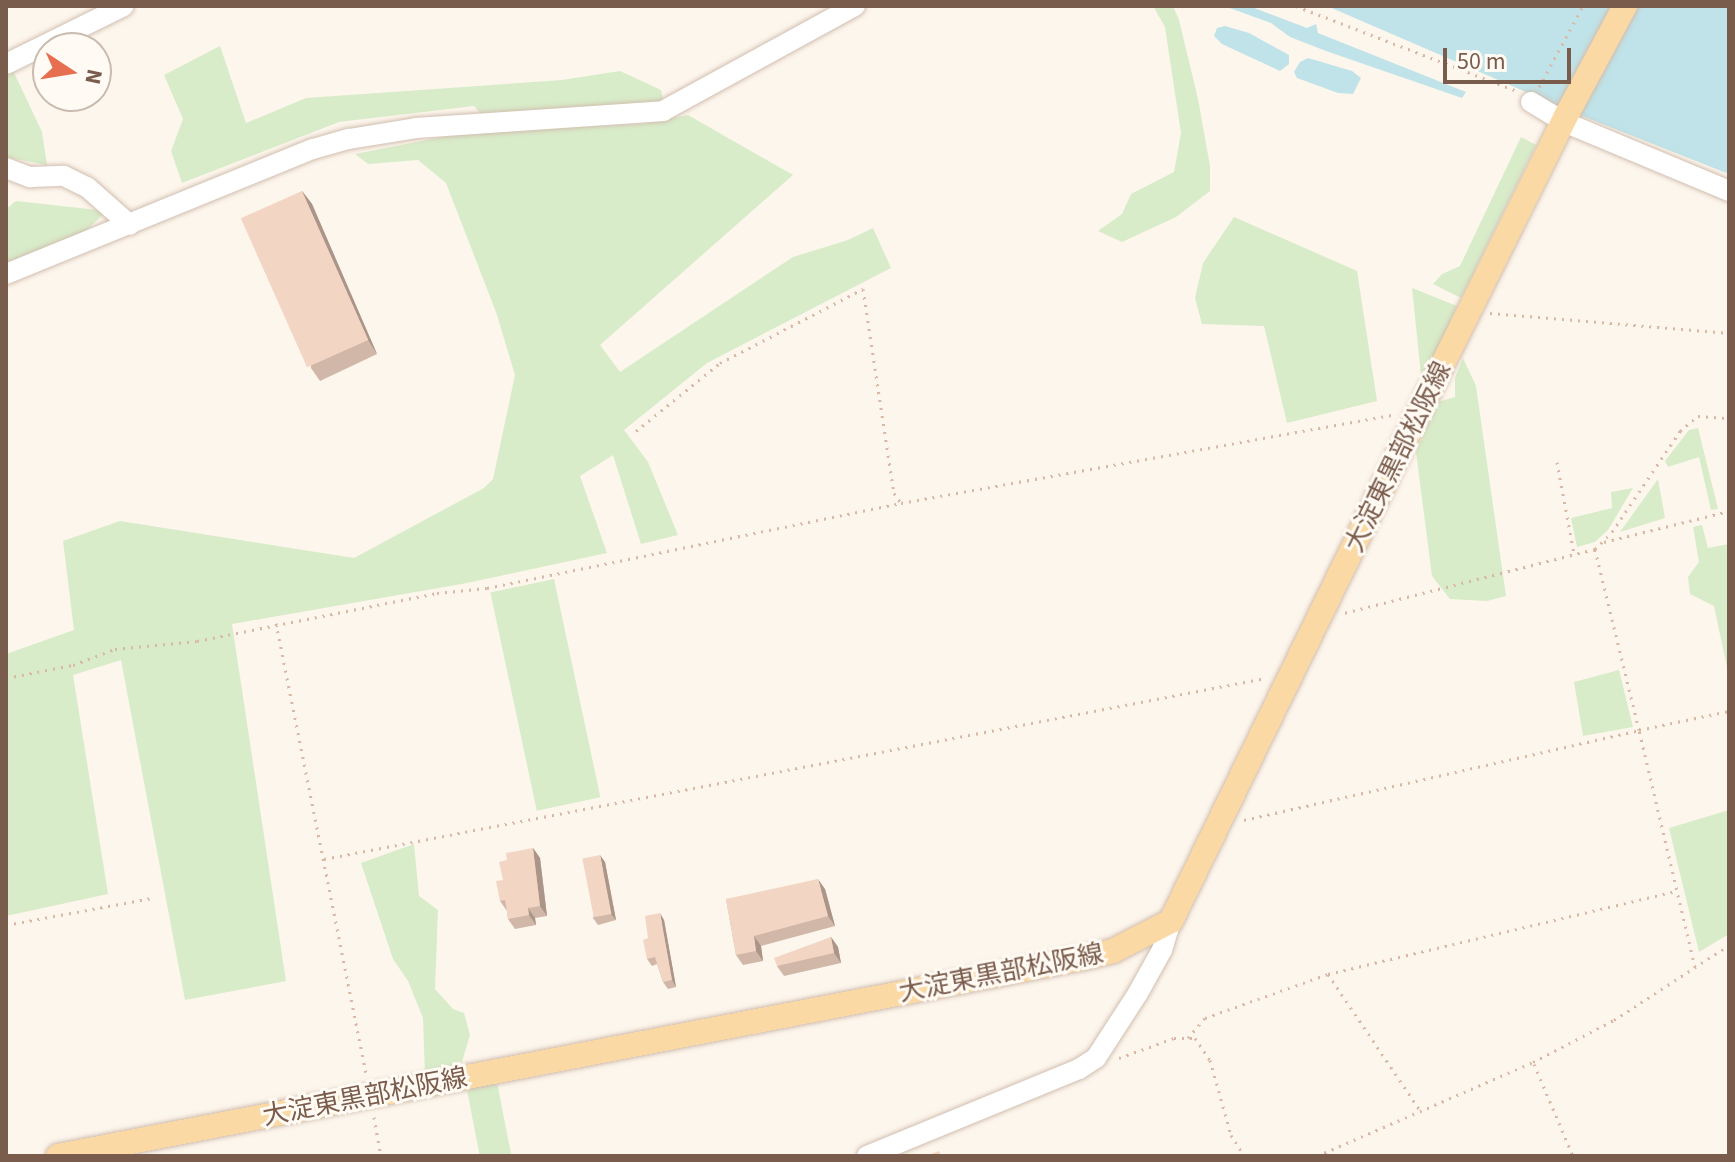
<!DOCTYPE html>
<html>
<head>
<meta charset="utf-8">
<style>
  body { margin:0 }
  #map { position:relative; width:1735px; height:1162px; overflow:hidden; background:#fdf6ec; font-family:"Source Sans 3","Noto Sans JP",sans-serif }
  div>[style] { position:absolute }
  .green>* { inset:0; background:#d8ecc9; transform-origin:0 0 }
  .water>* { inset:0; background:#bfe3e8 }
  .path>* { height:3px; margin-top:-1.5px; transform-origin:0; background:repeating-linear-gradient(90deg,#d9b8a5 0 2px,transparent 0 8px) }
  .roads { filter:drop-shadow(0 0 2px #d1beb0) drop-shadow(0 0 2px #d1beb0) }
  .minor>* { height:20px; margin:-10px; padding:0 10px; transform-origin:10px; border-radius:10px; background:#fff }
  .major>* { height:24px; margin:-12px; padding:0 12px; transform-origin:12px; border-radius:12px; background:#fbd9a5 }
  .wall>* { inset:0; background:#d1b7a8 }
  .shaded-wall>* { inset:0; background:#aa9588 }
  .building>* { inset:0; background:#f3d5c3; transform-origin:0 0 }
  span { translate:-50% -50%; white-space:nowrap; text-align:center; line-height:1.15; -webkit-text-stroke:6px #fffaf3; paint-order:stroke }
  .street-label { font-size:26px; color:#7a5c4d }
  .frame { position:absolute; inset:0; border:8px solid #7a5c4d; pointer-events:none }
  .north { position:absolute; left:32px; top:32px; width:80px; height:80px; box-sizing:border-box; background:#fffaf3; border:2px solid #cabbb1; border-radius:50%; rotate:102deg; font-size:22px; font-weight:700; line-height:32px; text-align:center; color:#7a5c4d }
  .north::after { content:''; display:block; margin:auto; width:28px; height:36px; background:#e76f51; clip-path:polygon(50% 0,100% 100%,50% 72%,0 100%) }
  .scale { position:absolute; left:1443px; top:48px; width:128px; height:36px; box-sizing:border-box; border:4px solid #7a5c4d; border-top:0; padding-left:10px; font-size:24px; line-height:28px; white-space:nowrap; color:#7a5c4d; -webkit-text-stroke:6px #fffaf3; paint-order:stroke }
</style>
</head>
<body>
<div id="map">
  <div class="green">
    <div style="clip-path:polygon(1153px 6px,1173px 6px,1179px 20px,1198px 99px,1210px 166px,1210px 191px,1176px 217px,1122px 242px,1098px 231px,1122px 214px,1131px 194px,1174px 172px,1181px 133px,1165px 27px)"></div>
    <div style="clip-path:polygon(220px 46px,246px 123px,306px 98px,562px 80px,620px 71px,661px 90px,664px 104px,484px 118px,474px 106px,339px 122px,182px 183px,171px 151px,183px 119px,164px 75px)"></div>
    <div style="clip-path:polygon(10px 64px,42px 132px,47px 165px,6px 157px,6px 66px)"></div>
    <div style="clip-path:polygon(688px 115px,793px 175px,600px 345px,620px 372px,793px 257px,848px 240px,873px 228px,891px 268px,707px 363px,624px 430px,648px 462px,678px 535px,641px 544px,613px 455px,580px 476px,607px 553px,467px 583px,232px 624px,286px 981px,185px 1000px,121px 660px,73px 675px,108px 894px,6px 916px,6px 654px,74px 630px,63px 541px,120px 521px,354px 558px,484px 488px,493px 479px,515px 375px,496px 312px,446px 183px,418px 160px,368px 164px,355px 154px,463px 133px,642px 124px)"></div>
    <div style="clip-path:polygon(1521px 137px,1536px 145px,1461px 298px,1433px 284px,1442px 274px,1460px 266px)"></div>
    <div style="clip-path:polygon(16px 201px,107px 211px,79px 237px,6px 265px,6px 209px)"></div>
    <div style="clip-path:polygon(1234px 217px,1357px 271px,1377px 401px,1287px 423px,1264px 326px,1202px 324px,1195px 298px,1203px 263px)"></div>
    <div style="clip-path:polygon(1412px 288px,1457px 306px,1422px 385px)"></div>
    <div style="clip-path:polygon(1463px 358px,1476px 386px,1506px 596px,1487px 601px,1450px 599px,1432px 576px,1416px 452px,1438px 402px,1455px 397px,1455px 378px)"></div>
    <div style="clip-path:polygon(1698px 428px,1718px 509px,1711px 510px,1699px 457px,1668px 467px,1665px 461px,1689px 430px)"></div>
    <div style="clip-path:polygon(1658px 479px,1665px 518px,1620px 532px)"></div>
    <div style="clip-path:polygon(1633px 488px,1608px 530px,1595px 542px,1577px 547px,1571px 518px,1612px 508px,1611px 492px)"></div>
    <div style="clip-path:polygon(1702px 525px,1708px 548px,1729px 544px,1729px 677px,1714px 606px,1690px 594px,1688px 577px,1699px 562px,1693px 527px)"></div>
    <div style="left:554px;top:579px;width:223px;height:65px;rotate:78deg"></div>
    <div style="clip-path:polygon(1619px 670px,1633px 727px,1583px 736px,1574px 682px)"></div>
    <div style="clip-path:polygon(1729px 810px,1729px 934px,1699px 952px,1669px 828px)"></div>
    <div style="clip-path:polygon(414px 844px,419px 896px,438px 910px,435px 989px,453px 1009px,464px 1013px,470px 1035px,461px 1065px,454px 1070px,425px 1076px,423px 1018px,408px 981px,393px 959px,361px 863px)"></div>
    <div style="left:497px;top:1082px;width:76px;height:31px;rotate:79deg"></div>
  </div>
  <div class="water">
    <div style="clip-path:polygon(1224px 6px,1249px 6px,1307px 28px,1316px 24px,1318px 33px,1466px 92px,1462px 98px,1326px 51px,1290px 37px,1271px 23px)"></div>
    <div style="clip-path:polygon(1327px 6px,1729px 6px,1729px 174px,1577px 114px)"></div>
    <div style="clip-path:polygon(1225px 26px,1249px 33px,1289px 55px,1289px 64px,1280px 71px,1222px 44px,1214px 36px,1217px 28px)"></div>
    <div style="clip-path:polygon(1308px 58px,1352px 71px,1361px 78px,1353px 94px,1338px 93px,1297px 78px,1294px 72px,1300px 62px)"></div>
  </div>
  <div class="path">
    <div style="left:1296px;top:6px;width:238px;rotate:21deg"></div>
    <div style="left:1539px;top:87px;width:92px;rotate:-61.5deg"></div>
    <div style="left:1490px;top:313px;width:240px;rotate:4.8deg"></div>
    <div style="left:636px;top:431px;width:108px;rotate:-39deg"></div>
    <div style="left:720px;top:363px;width:161px;rotate:-27.4deg"></div>
    <div style="left:863px;top:289px;width:206px;rotate:81.4deg"></div>
    <div style="left:894px;top:493px;width:12px;rotate:55deg"></div>
    <div style="left:1557px;top:462px;width:94px;rotate:79.5deg"></div>
    <div style="left:1604px;top:542px;width:129px;rotate:-13.9deg"></div>
    <div style="left:1595px;top:549px;width:24px;rotate:-45deg"></div>
    <div style="left:1612px;top:532px;width:122px;rotate:-56deg"></div>
    <div style="left:1680px;top:431px;width:23px;rotate:-40deg"></div>
    <div style="left:1698px;top:416px;width:31px;rotate:4deg"></div>
    <div style="left:276px;top:623px;width:460px;rotate:78.7deg"></div>
    <div style="left:6px;top:678px;width:68px;rotate:-11deg"></div>
    <div style="left:73px;top:665px;width:45px;rotate:-20.9deg"></div>
    <div style="left:115px;top:649px;width:82px;rotate:-5.6deg"></div>
    <div style="left:197px;top:641px;width:245px;rotate:-11.3deg"></div>
    <div style="left:437px;top:593px;width:50px;rotate:-5.7deg"></div>
    <div style="left:487px;top:588px;width:423px;rotate:-11.6deg"></div>
    <div style="left:901px;top:503px;width:504px;rotate:-10.17deg"></div>
    <div style="left:1244px;top:820px;width:405px;rotate:-12.8deg"></div>
    <div style="left:1639px;top:730px;width:186px;rotate:-103.7deg"></div>
    <div style="left:1595px;top:549px;width:260px;rotate:165.7deg"></div>
    <div style="left:324px;top:859px;width:959px;rotate:-10.88deg"></div>
    <div style="left:6px;top:925px;width:147px;rotate:-10.5deg"></div>
    <div style="left:1695px;top:967px;width:244px;rotate:-103.3deg"></div>
    <div style="left:1639px;top:730px;width:92px;rotate:-11.9deg"></div>
    <div style="left:1328px;top:974px;width:166px;rotate:56deg"></div>
    <div style="left:1188px;top:1038px;width:26px;rotate:-50deg"></div>
    <div style="left:1205px;top:1018px;width:131px;rotate:-19.7deg"></div>
    <div style="left:1328px;top:974px;width:359px;rotate:-13.4deg"></div>
    <div style="left:1119px;top:1058px;width:59px;rotate:-20deg"></div>
    <div style="left:1174px;top:1038px;width:21px"></div>
    <div style="left:1195px;top:1038px;width:27px;rotate:56deg"></div>
    <div style="left:1210px;top:1060px;width:78px;rotate:74.4deg"></div>
    <div style="left:1231px;top:1135px;width:25px;rotate:58deg"></div>
    <div style="left:1534px;top:1064px;width:100px;rotate:67deg"></div>
    <div style="left:374px;top:1117px;width:40px;rotate:80deg"></div>
    <div style="left:1317px;top:1156px;width:236px;rotate:-23.5deg"></div>
    <div style="left:1533px;top:1062px;width:91px;rotate:-27.4deg"></div>
    <div style="left:1614px;top:1020px;width:137px;rotate:-33.1deg"></div>
  </div>
  <div class="roads">
    <div class="minor">
      <div style="left:6px;top:64px;width:131px;rotate:-26.2deg"></div>
      <div style="left:1531px;top:102px;width:39px;rotate:31deg"></div>
      <div style="left:1564px;top:122px;width:179px;rotate:22.7deg"></div>
      <div style="left:6px;top:168px;width:26px;rotate:21deg"></div>
      <div style="left:30px;top:177px;width:34px;rotate:-2deg"></div>
      <div style="left:64px;top:176px;width:25px;rotate:26deg"></div>
      <div style="left:87px;top:187px;width:57px;rotate:41.5deg"></div>
      <div style="left:6px;top:274px;width:331px;rotate:-22.2deg"></div>
      <div style="left:313px;top:149px;width:37px;rotate:-16deg"></div>
      <div style="left:349px;top:139px;width:68px;rotate:-9.3deg"></div>
      <div style="left:416px;top:128px;width:248px;rotate:-3.9deg"></div>
      <div style="left:663px;top:111px;width:219px;rotate:-28.7deg"></div>
      <div style="left:867px;top:1156px;width:229px;rotate:-22.3deg"></div>
      <div style="left:1079px;top:1069px;width:20px;rotate:-33deg"></div>
      <div style="left:1096px;top:1058px;width:77px;rotate:-57.1deg"></div>
      <div style="left:1138px;top:993px;width:49px;rotate:-60.8deg"></div>
      <div style="left:1162px;top:950px;width:30px;rotate:-73deg"></div>
    </div>
    <div class="major">
      <div style="left:58px;top:1156px;width:1044px;rotate:-10.93deg"></div>
      <div style="left:1083px;top:958px;width:31px;rotate:-13deg"></div>
      <div style="left:1113px;top:951px;width:65px;rotate:-27.3deg"></div>
      <div style="left:1171px;top:921px;width:568px;rotate:-64.02deg"></div>
      <div style="left:1420px;top:410px;width:328px;rotate:-63.6deg"></div>
      <div style="left:1566px;top:116px;width:125px;rotate:-61.8deg"></div>
    </div>
  </div>
  <div class="wall">
    <div style="clip-path:polygon(302px 191px,312px 204px,377px 354px,320px 381px,311px 368px)"></div>
    <div style="clip-path:polygon(533px 848px,540px 858px,547px 916px,535px 918px,536px 925px,515px 929px,508px 919px,507px 911px,500px 901px,507px 860px)"></div>
    <div style="clip-path:polygon(605px 862px,616px 920px,598px 925px,593px 918px)"></div>
    <div style="clip-path:polygon(825px 889px,835px 926px,761px 946px,763px 961px,743px 965px,736px 955px,726px 899px)"></div>
    <div style="clip-path:polygon(664px 920px,676px 987px,668px 989px,663px 982px,657px 964px,652px 966px,647px 959px,648px 938px)"></div>
    <div style="clip-path:polygon(831px 937px,838px 947px,841px 963px,784px 976px,777px 966px)"></div>
  </div>
  <div class="shaded-wall">
    <div style="clip-path:polygon(302px 191px,312px 204px,377px 354px,368px 340px)"></div>
    <div style="clip-path:polygon(533px 848px,540px 858px,547px 916px,540px 906px)"></div>
    <div style="clip-path:polygon(600px 855px,605px 862px,616px 920px,611px 914px)"></div>
    <div style="clip-path:polygon(818px 879px,825px 889px,835px 926px,828px 916px)"></div>
    <div style="clip-path:polygon(528px 908px,535px 918px,536px 925px,529px 915px)"></div>
    <div style="clip-path:polygon(660px 913px,664px 920px,676px 987px,672px 980px)"></div>
    <div style="clip-path:polygon(754px 936px,761px 946px,763px 961px,756px 951px)"></div>
    <div style="clip-path:polygon(831px 937px,838px 947px,841px 963px,834px 953px)"></div>
  </div>
  <div class="building">
    <div style="left:302px;top:191px;width:163px;height:67px;rotate:66deg"></div>
    <div style="clip-path:polygon(533px 848px,540px 906px,528px 908px,529px 915px,508px 919px,505px 900px,500px 901px,496px 881px,503px 880px,499px 862px,507px 860px,506px 853px)"></div>
    <div style="left:600px;top:855px;width:60px;height:18px;rotate:79deg"></div>
    <div style="clip-path:polygon(818px 879px,828px 916px,754px 936px,756px 951px,736px 955px,726px 899px)"></div>
    <div style="clip-path:polygon(660px 913px,672px 980px,663px 982px,655px 957px,647px 959px,643px 940px,648px 938px,645px 916px)"></div>
    <div style="clip-path:polygon(831px 937px,834px 953px,777px 966px,774px 958px)"></div>
    <div style="clip-path:polygon(939px 1151px,941px 1156px,926px 1156px)"></div>
  </div>
  <div class="street-label">
    <span style="left:1398px;top:457px;rotate:-64deg">大淀東黒部松阪線</span>
    <span style="left:1001px;top:973px;rotate:-11deg">大淀東黒部松阪線</span>
    <span style="left:365px;top:1097px;rotate:-11deg">大淀東黒部松阪線</span>
  </div>
  <div class="frame"></div>
  <div class="north">N</div>
  <div class="scale">50 m</div>
</div>
</body>
</html>
